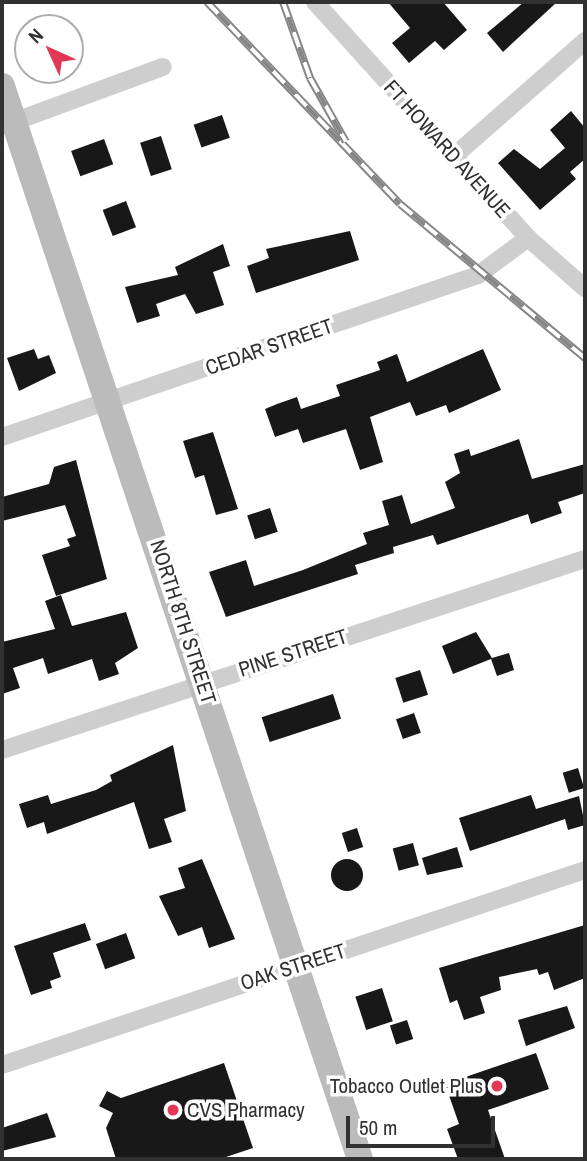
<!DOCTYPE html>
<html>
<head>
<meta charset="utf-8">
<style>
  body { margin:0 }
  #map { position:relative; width:587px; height:1161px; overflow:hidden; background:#fff; font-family:"Archivo Narrow",sans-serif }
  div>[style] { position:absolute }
  .building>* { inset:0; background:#181818; transform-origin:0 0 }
  .round { border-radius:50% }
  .street>* { height:18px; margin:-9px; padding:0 9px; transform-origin:9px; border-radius:9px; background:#cecece }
  .secondary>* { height:26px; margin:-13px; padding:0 13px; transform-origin:13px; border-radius:13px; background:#bbb }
  .rail>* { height:8px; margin-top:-4px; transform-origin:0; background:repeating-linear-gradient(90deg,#fff 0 16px,#868686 0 32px); box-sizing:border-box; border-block:2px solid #868686 }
  .dots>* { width:19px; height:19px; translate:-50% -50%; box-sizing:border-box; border:4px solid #fff; border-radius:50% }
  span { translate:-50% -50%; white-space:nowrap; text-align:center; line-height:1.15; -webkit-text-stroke:7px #fff; paint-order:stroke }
  .street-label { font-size:21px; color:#313131 }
  .poi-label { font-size:21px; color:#313131 }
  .right { translate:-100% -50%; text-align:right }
  .left { translate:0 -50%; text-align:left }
  .frame { position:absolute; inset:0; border:4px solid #313131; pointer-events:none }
  .north { position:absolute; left:14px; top:14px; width:70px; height:70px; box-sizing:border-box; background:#fff; border:2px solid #adadad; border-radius:50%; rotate:315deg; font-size:19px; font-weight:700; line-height:28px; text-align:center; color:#313131 }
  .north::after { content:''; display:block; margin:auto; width:24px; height:32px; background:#e33855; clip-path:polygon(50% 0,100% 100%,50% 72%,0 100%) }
  .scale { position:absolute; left:346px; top:1116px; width:149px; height:32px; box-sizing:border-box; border:4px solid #313131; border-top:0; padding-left:9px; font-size:21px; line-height:24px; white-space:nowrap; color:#313131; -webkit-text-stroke:5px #fff; paint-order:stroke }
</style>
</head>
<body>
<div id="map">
  <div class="building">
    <div style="clip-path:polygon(388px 2px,443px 2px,467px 30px,444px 50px,435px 41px,409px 63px,392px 43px,410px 28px)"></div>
    <div style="clip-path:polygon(524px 2px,557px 2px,503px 52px,487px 33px)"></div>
    <div style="clip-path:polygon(571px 111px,585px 128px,585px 159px,570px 172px,576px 179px,540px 210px,498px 163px,514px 149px,540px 169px,565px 148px,550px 130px)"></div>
    <div style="left:222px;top:115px;width:24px;height:30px;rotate:71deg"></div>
    <div style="left:161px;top:136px;width:35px;height:22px;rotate:72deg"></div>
    <div style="left:104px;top:139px;width:27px;height:35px;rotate:70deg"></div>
    <div style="left:126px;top:201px;width:28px;height:25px;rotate:69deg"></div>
    <div style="clip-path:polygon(350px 231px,359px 260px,256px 293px,247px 266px,269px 258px,266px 249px)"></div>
    <div style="clip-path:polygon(223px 244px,230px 266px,213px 272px,224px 305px,196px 314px,185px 294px,156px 304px,160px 316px,137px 323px,125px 287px,178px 275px,175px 267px)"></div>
    <div style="clip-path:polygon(34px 349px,38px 359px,49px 355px,56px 373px,19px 391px,7px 358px)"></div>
    <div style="clip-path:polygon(483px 349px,501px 390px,449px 413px,446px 405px,416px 416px,410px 402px,370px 417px,383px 462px,360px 470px,346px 429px,303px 443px,298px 429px,275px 437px,265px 409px,277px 404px,297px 397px,301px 409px,340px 396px,336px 385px,380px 370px,377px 362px,397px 354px,407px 382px)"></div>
    <div style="clip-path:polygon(213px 432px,238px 509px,216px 515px,204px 475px,195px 478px,183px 441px)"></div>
    <div style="clip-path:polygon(519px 439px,532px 479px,585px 464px,585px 493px,558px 502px,562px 513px,531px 524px,528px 514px,437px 545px,433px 535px,393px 547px,394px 553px,355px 565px,358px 574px,226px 617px,209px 572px,246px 560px,254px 586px,303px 570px,367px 544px,363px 533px,389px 525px,382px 501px,402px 495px,411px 524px,455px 508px,445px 482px,460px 473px,454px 454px,469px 449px,471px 456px)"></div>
    <div style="clip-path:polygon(76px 460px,107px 579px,56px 596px,42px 555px,70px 546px,67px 539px,76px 536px,65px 505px,2px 521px,2px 497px,49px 484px,54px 467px)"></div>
    <div style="left:270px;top:508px;width:25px;height:24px;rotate:72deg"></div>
    <div style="clip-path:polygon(61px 595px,72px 626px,126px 612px,138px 648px,115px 663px,119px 674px,99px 681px,92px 659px,48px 674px,43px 658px,13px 668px,20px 688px,2px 694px,2px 642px,55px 629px,45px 601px)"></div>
    <div style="clip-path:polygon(476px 632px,492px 658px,509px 653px,514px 670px,497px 676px,491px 659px,453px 674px,442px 646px)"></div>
    <div style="left:420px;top:670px;width:26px;height:26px;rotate:72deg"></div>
    <div style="left:333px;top:694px;width:26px;height:75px;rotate:72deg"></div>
    <div style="left:414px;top:713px;width:21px;height:19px;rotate:71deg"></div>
    <div style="clip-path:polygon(173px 745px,186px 811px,164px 819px,172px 842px,149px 849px,134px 802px,47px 834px,44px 822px,27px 828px,19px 804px,48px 795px,51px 804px,96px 790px,112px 781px,110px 775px)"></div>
    <div style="left:578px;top:768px;width:21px;height:16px;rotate:73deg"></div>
    <div style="clip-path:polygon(531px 795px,536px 809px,579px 796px,585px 825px,568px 830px,565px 819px,470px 851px,459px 818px)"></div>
    <div style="left:357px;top:828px;width:20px;height:16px;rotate:72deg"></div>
    <div style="left:413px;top:843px;width:23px;height:21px;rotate:75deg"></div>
    <div style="clip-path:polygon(457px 847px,463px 867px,427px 875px,422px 858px)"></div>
    <div class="round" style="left:331px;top:859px;width:32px;height:32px"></div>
    <div style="clip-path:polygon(202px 859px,235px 939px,209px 948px,202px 927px,178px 936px,159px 896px,185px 888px,178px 868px)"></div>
    <div style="clip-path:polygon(85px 923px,91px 940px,53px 953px,61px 977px,50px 981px,52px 988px,31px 995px,14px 946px)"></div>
    <div style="clip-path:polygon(585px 925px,585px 978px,554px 990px,548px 972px,539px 975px,537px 969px,499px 977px,501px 990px,480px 997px,485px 1013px,464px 1020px,457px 1000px,450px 1003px,439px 968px)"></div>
    <div style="left:126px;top:933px;width:27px;height:32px;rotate:70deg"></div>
    <div style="left:382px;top:988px;width:35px;height:28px;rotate:72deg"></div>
    <div style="clip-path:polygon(567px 1006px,575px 1028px,526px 1046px,518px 1020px)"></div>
    <div style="left:407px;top:1020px;width:20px;height:18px;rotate:72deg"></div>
    <div style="clip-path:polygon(536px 1053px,549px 1089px,488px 1110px,505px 1159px,458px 1159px,447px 1129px,459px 1124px,445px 1084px)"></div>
    <div style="clip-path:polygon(224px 1063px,253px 1148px,220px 1159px,116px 1159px,106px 1128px,113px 1113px,99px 1106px,107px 1091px,121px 1098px)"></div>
    <div style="clip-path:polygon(47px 1113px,56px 1137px,2px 1151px,2px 1128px)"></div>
  </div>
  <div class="street">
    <div style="left:315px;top:2px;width:318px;rotate:47.9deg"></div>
    <div style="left:528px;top:238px;width:76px;rotate:41.3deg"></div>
    <div style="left:5px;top:125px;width:168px;rotate:-20.2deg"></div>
    <div style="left:453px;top:157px;width:176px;rotate:-41.3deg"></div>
    <div style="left:2px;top:437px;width:503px;rotate:-18.8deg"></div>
    <div style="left:478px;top:275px;width:62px;rotate:-36.5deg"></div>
    <div style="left:2px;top:750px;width:613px;rotate:-18.14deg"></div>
    <div style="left:2px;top:1065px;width:615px;rotate:-18.49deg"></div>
  </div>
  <div class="secondary">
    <div style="left:2px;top:86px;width:1131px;rotate:71.55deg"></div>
  </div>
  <div class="rail">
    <div style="left:207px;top:2px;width:279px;rotate:46.3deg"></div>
    <div style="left:400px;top:204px;width:241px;rotate:39.8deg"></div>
    <div style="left:283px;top:2px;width:81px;rotate:70.4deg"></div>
    <div style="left:310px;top:78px;width:73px;rotate:60.6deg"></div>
  </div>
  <div class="dots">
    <div style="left:497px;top:1086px;background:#e33855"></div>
    <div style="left:173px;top:1110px;background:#e33855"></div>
  </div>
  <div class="street-label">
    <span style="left:447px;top:149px;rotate:48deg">FT HOWARD AVENUE</span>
    <span style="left:269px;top:347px;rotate:-19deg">CEDAR STREET</span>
    <span style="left:183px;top:622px;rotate:72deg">NORTH 8TH STREET</span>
    <span style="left:293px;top:653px;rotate:-18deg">PINE STREET</span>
    <span style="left:293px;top:967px;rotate:-18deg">OAK STREET</span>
  </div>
  <div class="poi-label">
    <span class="right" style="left:483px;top:1086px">Tobacco Outlet Plus</span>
    <span class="left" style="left:187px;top:1110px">CVS Pharmacy</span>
  </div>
  <div class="frame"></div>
  <div class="north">N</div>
  <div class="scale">50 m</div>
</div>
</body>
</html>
